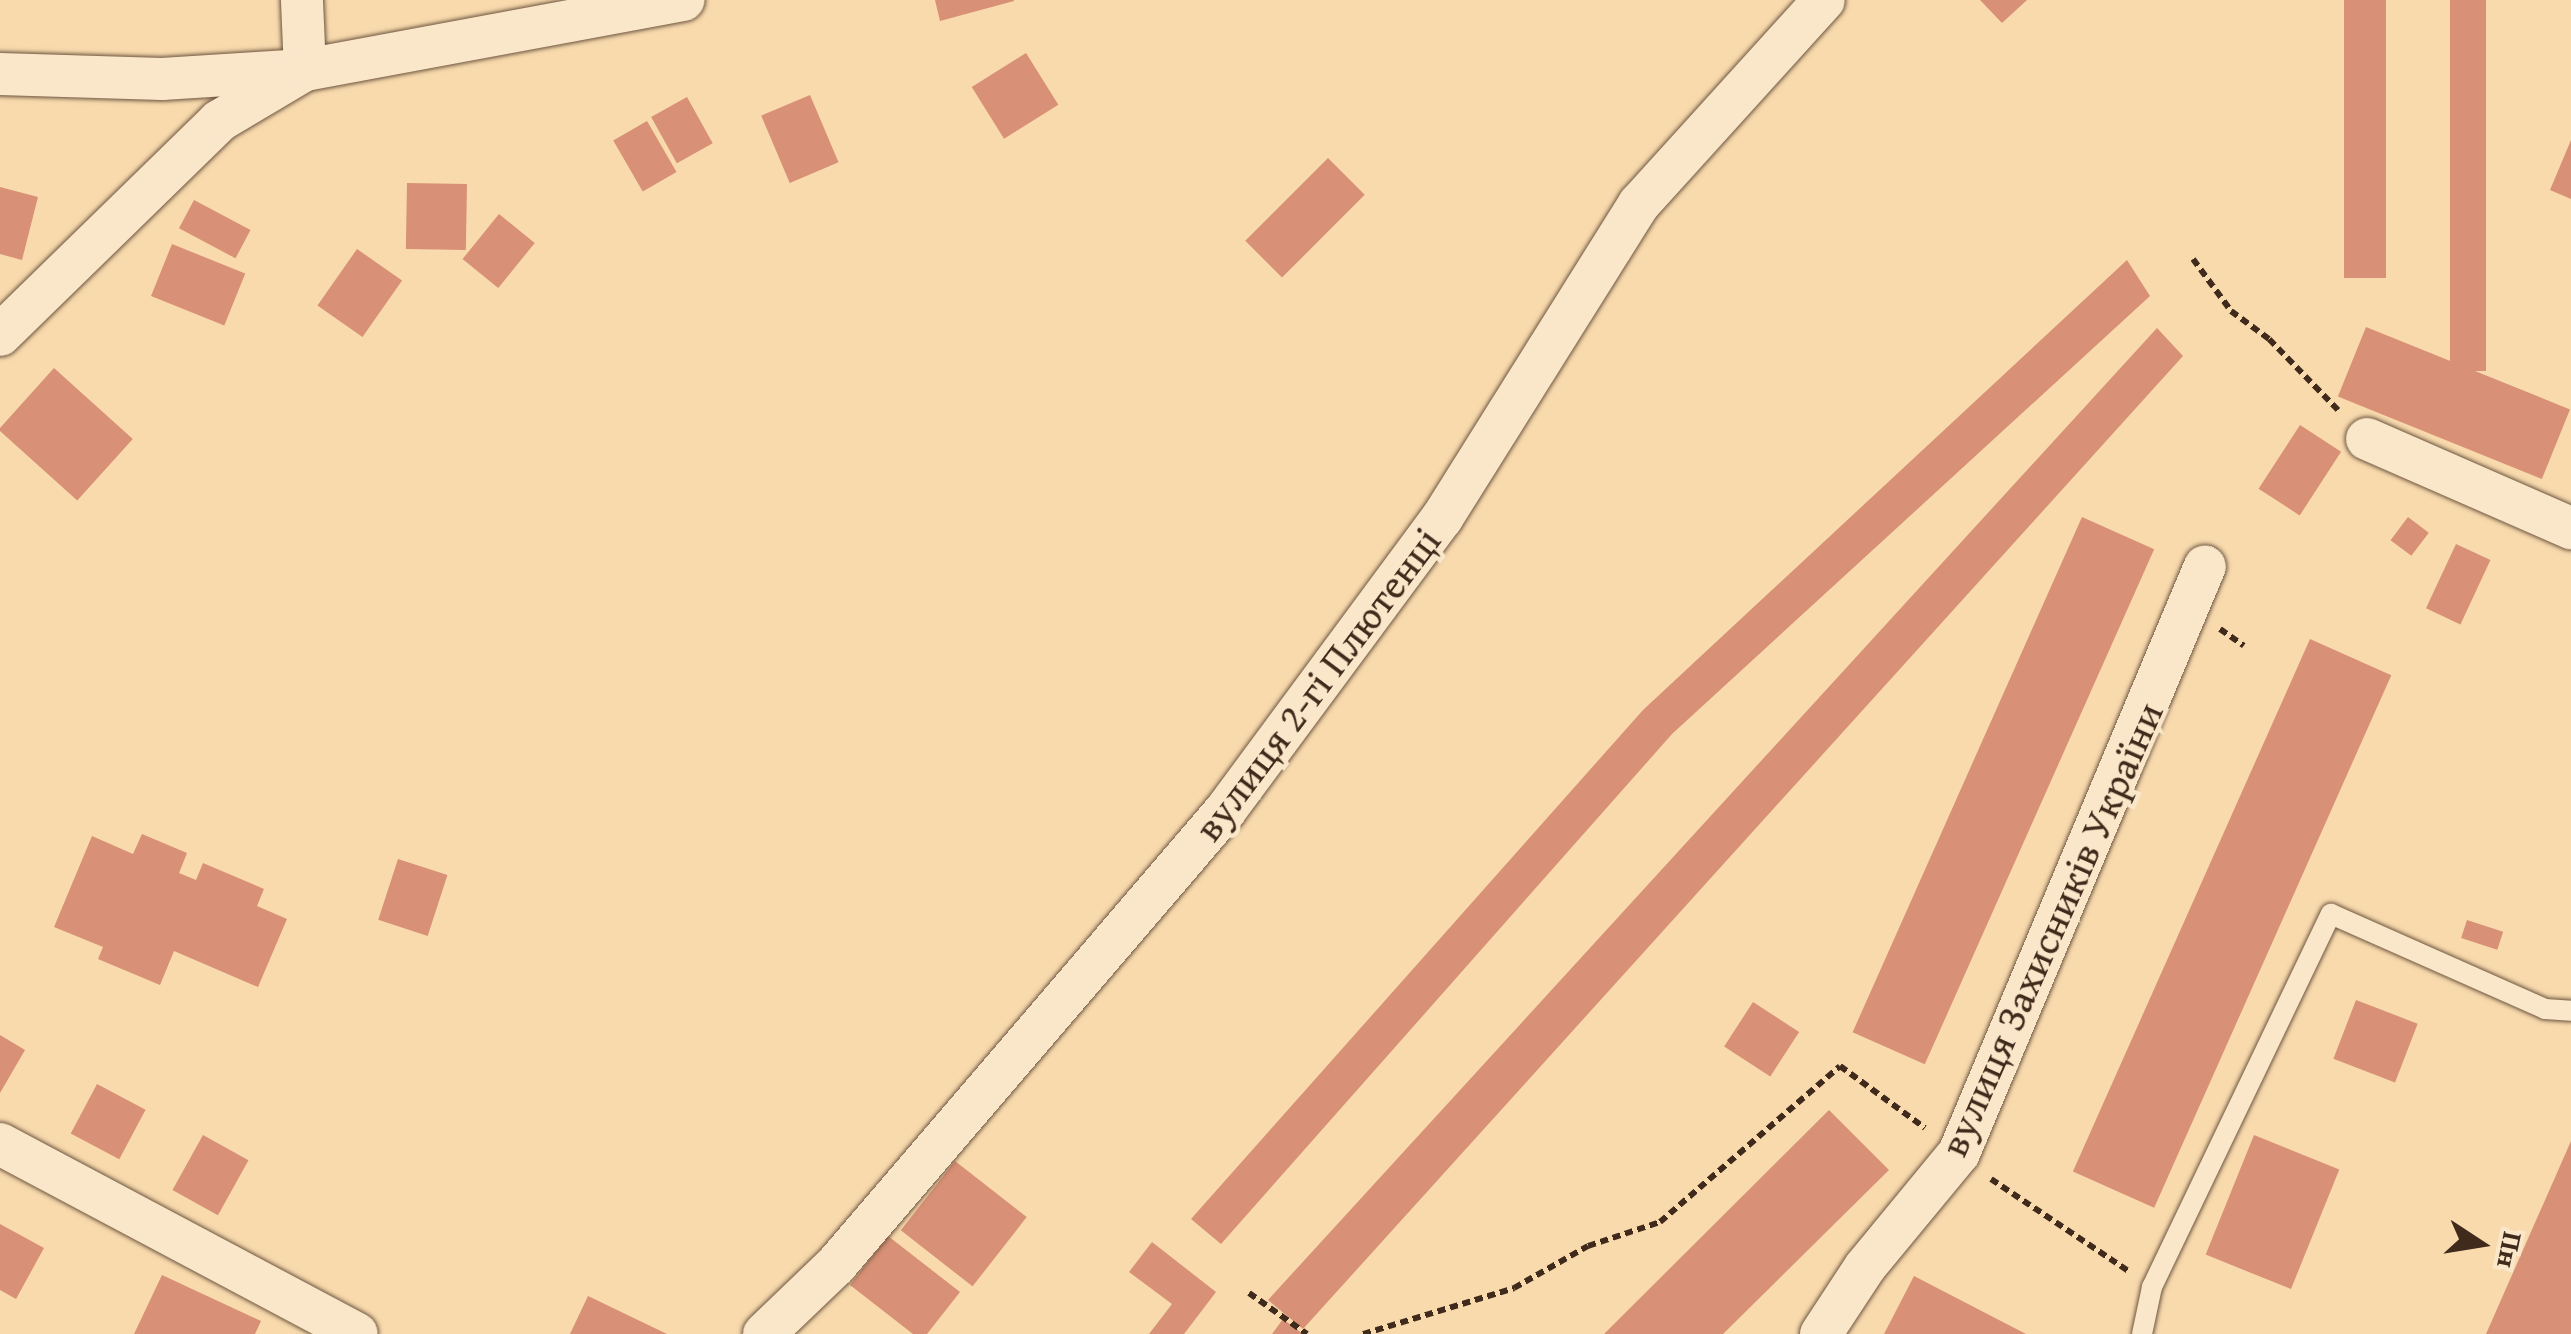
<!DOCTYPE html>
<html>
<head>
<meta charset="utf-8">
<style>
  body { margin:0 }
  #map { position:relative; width:2571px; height:1334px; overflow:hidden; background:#f8daad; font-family:"Gentium Book Plus",serif }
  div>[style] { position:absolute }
  .building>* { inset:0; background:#d89076; transform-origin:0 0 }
  .path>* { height:6px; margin-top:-3px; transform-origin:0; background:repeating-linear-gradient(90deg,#402a1c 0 8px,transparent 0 13px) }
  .roads { filter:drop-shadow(0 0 2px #6e5640) drop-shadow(0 0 2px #6e5640) }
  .lane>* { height:20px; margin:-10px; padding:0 10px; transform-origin:10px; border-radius:10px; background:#fae7ca }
  .street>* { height:42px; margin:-21px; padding:0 21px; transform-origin:21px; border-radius:21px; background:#fae7ca }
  span { translate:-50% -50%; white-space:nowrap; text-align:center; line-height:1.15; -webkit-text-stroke:9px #fae7ca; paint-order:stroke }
  .street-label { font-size:40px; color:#402a1c }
  .north { position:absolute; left:2431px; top:1194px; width:100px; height:100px; -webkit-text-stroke:8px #fae7ca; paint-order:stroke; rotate:102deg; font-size:28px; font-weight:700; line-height:40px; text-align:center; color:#402a1c }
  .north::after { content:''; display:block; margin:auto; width:35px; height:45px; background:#402a1c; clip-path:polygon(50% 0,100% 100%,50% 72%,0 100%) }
</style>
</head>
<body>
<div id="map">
  <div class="building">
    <div style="clip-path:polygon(935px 0,1014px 0,1014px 1px,940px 21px)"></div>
    <div style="clip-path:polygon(1980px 0,2027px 0,2002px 23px)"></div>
    <div style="left:2344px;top:0;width:42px;height:278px"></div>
    <div style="left:2450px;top:0;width:36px;height:371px"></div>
    <div style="left:1026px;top:53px;width:61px;height:64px;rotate:58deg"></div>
    <div style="left:810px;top:95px;width:73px;height:53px;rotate:67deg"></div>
    <div style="left:687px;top:97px;width:53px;height:41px;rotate:61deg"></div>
    <div style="left:647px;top:121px;width:59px;height:39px;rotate:60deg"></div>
    <div style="clip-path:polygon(2571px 140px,2571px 199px,2550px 190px)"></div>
    <div style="left:1328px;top:158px;width:52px;height:117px;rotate:45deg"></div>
    <div style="left:407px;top:183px;width:60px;height:66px;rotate:1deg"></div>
    <div style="clip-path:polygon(0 187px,38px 197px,22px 260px,0 254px)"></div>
    <div style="left:194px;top:200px;width:64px;height:32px;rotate:28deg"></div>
    <div style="left:499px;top:214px;width:46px;height:58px;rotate:39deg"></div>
    <div style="left:172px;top:244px;width:79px;height:56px;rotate:22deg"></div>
    <div style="left:357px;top:249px;width:55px;height:69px;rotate:35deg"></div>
    <div style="clip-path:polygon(2127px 260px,2150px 296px,1672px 734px,1221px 1244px,1191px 1219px,1643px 710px)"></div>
    <div style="left:2366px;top:327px;width:220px;height:75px;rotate:22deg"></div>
    <div style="clip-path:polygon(2157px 328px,2183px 356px,1303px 1329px,1268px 1300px)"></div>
    <div style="left:54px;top:368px;width:106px;height:83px;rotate:42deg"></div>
    <div style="left:2300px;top:425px;width:49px;height:76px;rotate:33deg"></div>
    <div style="left:2082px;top:517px;width:79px;height:564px;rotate:24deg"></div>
    <div style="left:2408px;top:517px;width:26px;height:29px;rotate:37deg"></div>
    <div style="left:2456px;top:544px;width:38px;height:71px;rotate:25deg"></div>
    <div style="left:2310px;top:639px;width:89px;height:583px;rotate:24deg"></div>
    <div style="clip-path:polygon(142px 834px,187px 853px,179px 873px,196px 880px,203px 863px,264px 889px,257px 906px,287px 919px,258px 987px,174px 951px,160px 985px,98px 959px,103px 947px,54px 927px,92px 836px,133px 854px)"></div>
    <div style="left:398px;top:859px;width:52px;height:64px;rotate:18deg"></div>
    <div style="left:2467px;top:920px;width:38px;height:19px;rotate:18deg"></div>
    <div style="left:2356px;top:1000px;width:66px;height:63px;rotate:21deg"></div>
    <div style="left:1753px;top:1002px;width:55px;height:53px;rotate:33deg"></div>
    <div style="clip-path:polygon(0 1035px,25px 1050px,0 1093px)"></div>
    <div style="left:97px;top:1084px;width:55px;height:56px;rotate:28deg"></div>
    <div style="clip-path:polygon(1829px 1110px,1889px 1170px,1723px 1334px,1604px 1334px)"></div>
    <div style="left:203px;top:1135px;width:52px;height:63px;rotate:29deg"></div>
    <div style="left:2254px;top:1135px;width:92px;height:129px;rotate:22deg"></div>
    <div style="clip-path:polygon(2571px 1141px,2571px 1334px,2486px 1334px)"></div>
    <div style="left:955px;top:1161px;width:91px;height:88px;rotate:38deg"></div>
    <div style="clip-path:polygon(0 1224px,44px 1248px,16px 1299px,0 1290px)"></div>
    <div style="clip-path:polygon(888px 1236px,960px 1292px,927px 1334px,913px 1334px,850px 1285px)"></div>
    <div style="clip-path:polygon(1152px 1242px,1216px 1292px,1184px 1334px,1149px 1334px,1172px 1304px,1129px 1272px)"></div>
    <div style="clip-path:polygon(162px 1275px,261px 1321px,255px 1334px,134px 1334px)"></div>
    <div style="clip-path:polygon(1914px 1276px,2026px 1334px,1884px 1334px)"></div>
    <div style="clip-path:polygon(588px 1296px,667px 1334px,570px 1334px)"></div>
    <div style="clip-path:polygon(1283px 1319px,1303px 1334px,1272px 1334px)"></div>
  </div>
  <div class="path">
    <div style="left:2193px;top:259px;width:64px;rotate:53.8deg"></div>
    <div style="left:2231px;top:311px;width:47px;rotate:36.4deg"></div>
    <div style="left:2269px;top:339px;width:99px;rotate:45.8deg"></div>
    <div style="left:2220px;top:629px;width:29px;rotate:35deg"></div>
    <div style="left:1991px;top:1179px;width:167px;rotate:33.8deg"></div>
    <div style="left:1249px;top:1293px;width:71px;rotate:35.3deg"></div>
    <div style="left:1363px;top:1334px;width:158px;rotate:-16.9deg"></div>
    <div style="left:1514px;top:1288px;width:85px;rotate:-29.6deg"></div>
    <div style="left:1588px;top:1246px;width:76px;rotate:-18.4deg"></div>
    <div style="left:1660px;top:1222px;width:238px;rotate:-40.9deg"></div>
    <div style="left:1840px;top:1066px;width:105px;rotate:36.1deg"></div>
  </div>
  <div class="roads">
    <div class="lane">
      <div style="left:2142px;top:1334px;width:48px;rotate:-78deg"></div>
      <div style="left:2152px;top:1287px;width:414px;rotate:-64.4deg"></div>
      <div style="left:2331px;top:914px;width:234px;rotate:23.9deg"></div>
      <div style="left:2545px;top:1009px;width:26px;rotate:4deg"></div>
    </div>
    <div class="street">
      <div style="left:0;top:74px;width:162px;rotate:1.8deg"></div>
      <div style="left:162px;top:79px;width:143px;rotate:-3.6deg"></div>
      <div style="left:305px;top:70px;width:70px;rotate:-92.5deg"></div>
      <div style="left:0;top:335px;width:306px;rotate:-44.3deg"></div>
      <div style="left:219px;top:121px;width:100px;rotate:-30.7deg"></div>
      <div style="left:305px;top:70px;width:385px;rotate:-10.5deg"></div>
      <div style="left:2367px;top:439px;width:223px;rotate:23.6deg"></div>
      <div style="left:0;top:1144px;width:404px;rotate:28deg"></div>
      <div style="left:764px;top:1334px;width:100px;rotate:-43.8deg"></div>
      <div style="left:836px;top:1265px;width:598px;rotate:-49.41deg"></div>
      <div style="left:1225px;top:811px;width:365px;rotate:-53.5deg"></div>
      <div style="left:1442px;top:518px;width:371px;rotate:-57.9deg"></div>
      <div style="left:1639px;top:204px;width:275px;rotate:-47.8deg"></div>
      <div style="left:1821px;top:1334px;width:80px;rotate:-56.7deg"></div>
      <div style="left:1865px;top:1267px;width:148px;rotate:-50.5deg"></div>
      <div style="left:1959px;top:1153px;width:636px;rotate:-67.26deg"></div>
    </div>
  </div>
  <div class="street-label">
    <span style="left:1317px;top:684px;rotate:-53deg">вулиця 2-гі Плютенці</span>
    <span style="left:2051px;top:929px;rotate:-66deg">вулиця Захисників України</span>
  </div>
  <div class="north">Пн</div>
</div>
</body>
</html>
